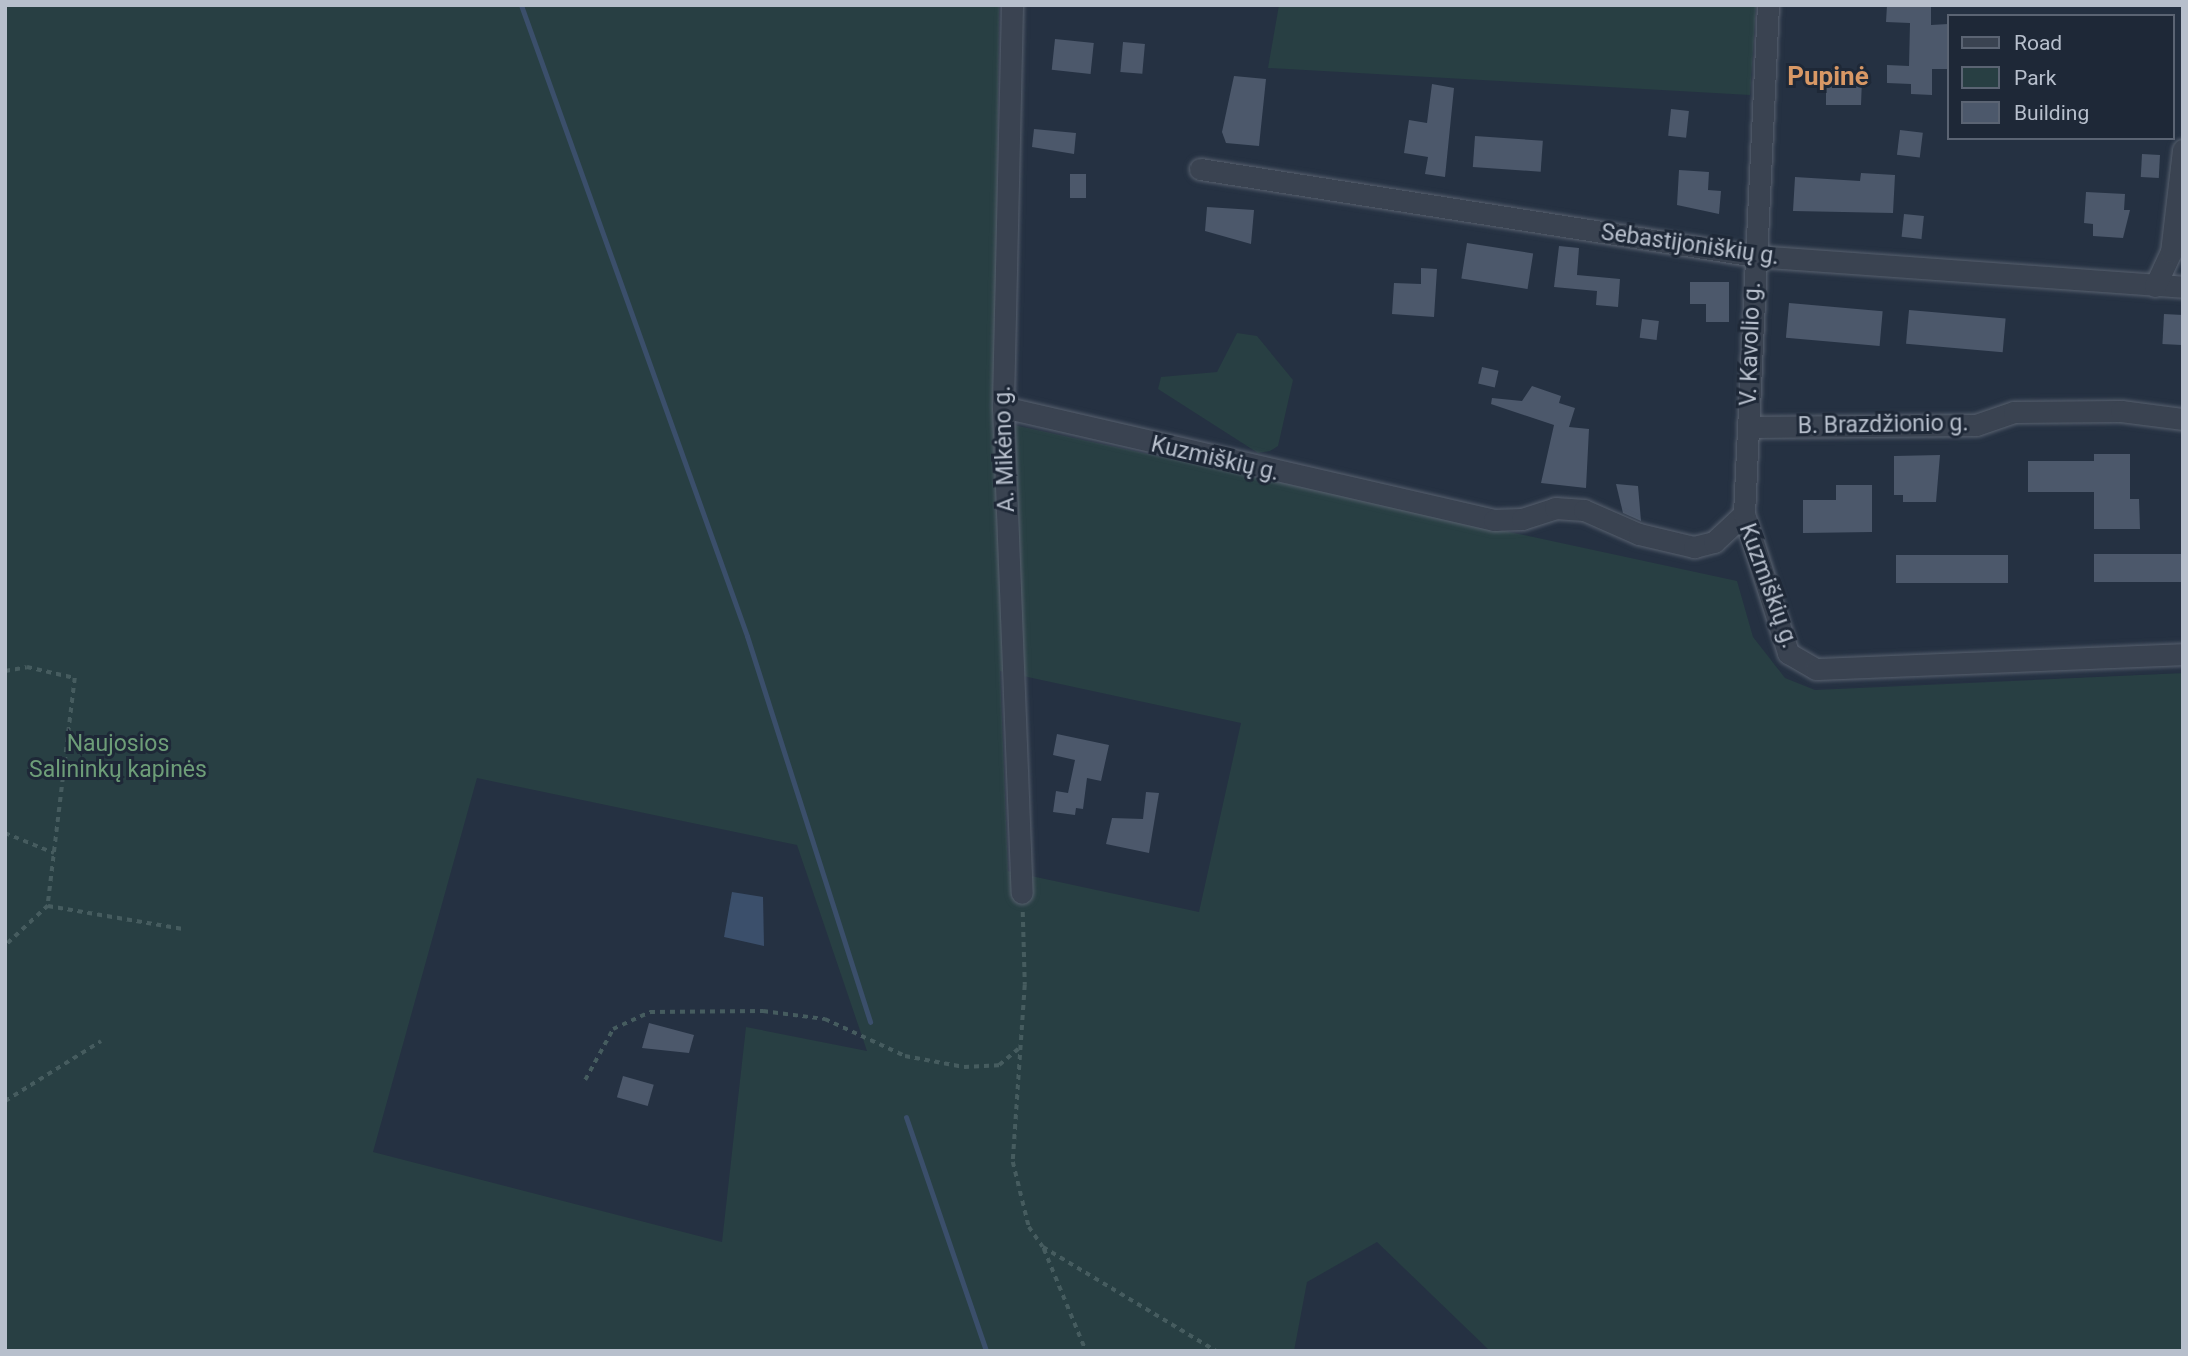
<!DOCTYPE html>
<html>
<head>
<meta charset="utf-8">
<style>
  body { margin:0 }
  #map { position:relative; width:2188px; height:1356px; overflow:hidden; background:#253142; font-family:Roboto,sans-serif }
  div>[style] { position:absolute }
  .green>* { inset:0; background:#283f43 }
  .water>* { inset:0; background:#3b4f6b }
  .stream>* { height:5px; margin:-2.5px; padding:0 2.5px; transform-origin:2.5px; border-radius:2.5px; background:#3b4f6b }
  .building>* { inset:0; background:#4c586b; transform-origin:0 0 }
  .path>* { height:3.5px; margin-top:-1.75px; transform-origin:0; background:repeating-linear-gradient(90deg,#465c5f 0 5px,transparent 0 10px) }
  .roads { filter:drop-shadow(0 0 2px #58616f) drop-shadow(0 0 2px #58616f) }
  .minor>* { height:21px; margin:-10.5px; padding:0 10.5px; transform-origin:10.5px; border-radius:10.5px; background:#3a4351 }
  span { translate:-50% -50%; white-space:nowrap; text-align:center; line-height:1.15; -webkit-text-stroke:6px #1e2837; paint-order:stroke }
  .street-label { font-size:23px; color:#b7bfcc }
  .park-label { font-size:23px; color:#6d9d78 }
  .quarter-label { font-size:26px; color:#d89865; font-weight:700 }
  .frame { position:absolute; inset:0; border:7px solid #b7bfcc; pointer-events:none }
  .legend { position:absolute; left:1947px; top:14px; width:228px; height:126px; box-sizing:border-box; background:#1e2837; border:2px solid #5b6473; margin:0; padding:9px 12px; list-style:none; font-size:21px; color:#b7bfcc }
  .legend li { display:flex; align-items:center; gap:14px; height:35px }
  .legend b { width:35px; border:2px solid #5b6473 }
</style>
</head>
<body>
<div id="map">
  <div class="green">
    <div style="clip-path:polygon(evenodd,5px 5px,999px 5px,995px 421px,1737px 581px,1753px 637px,1785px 678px,1815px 690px,2183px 673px,2183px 1351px,1490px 1351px,1377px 1242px,1307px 1282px,1294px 1351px,5px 1351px,5px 5px,1000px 671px,1241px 723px,1199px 912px,1008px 871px,1000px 671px,5px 5px,477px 778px,797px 845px,867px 1051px,746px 1027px,722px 1242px,373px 1152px,477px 778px)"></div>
    <div style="clip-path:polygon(1279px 5px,1756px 5px,1750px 95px,1268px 68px)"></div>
    <div style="clip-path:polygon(1237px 333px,1257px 336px,1293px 380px,1278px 446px,1270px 451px,1258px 453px,1158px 389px,1161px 377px,1217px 372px)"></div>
  </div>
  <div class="water">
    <div style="clip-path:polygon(732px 892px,763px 897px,764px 946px,724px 937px)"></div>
  </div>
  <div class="stream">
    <div style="left:521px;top:5px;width:670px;rotate:70.29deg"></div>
    <div style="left:747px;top:636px;width:405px;rotate:72.3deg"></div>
    <div style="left:906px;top:1117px;width:247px;rotate:71.1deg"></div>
  </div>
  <div class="building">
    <div style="clip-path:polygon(1887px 5px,1931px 5px,1931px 25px,1948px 24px,1948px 69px,1932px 69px,1932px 95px,1911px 94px,1911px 84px,1887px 83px,1887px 65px,1909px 66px,1910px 23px,1886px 22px)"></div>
    <div style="left:1055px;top:39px;width:39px;height:31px;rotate:6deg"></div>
    <div style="left:1123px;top:42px;width:22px;height:30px;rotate:5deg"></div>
    <div style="clip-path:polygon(1826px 69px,1846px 69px,1846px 79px,1862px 79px,1861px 105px,1826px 105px)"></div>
    <div style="clip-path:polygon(1234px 76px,1266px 79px,1259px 146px,1226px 143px,1222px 132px)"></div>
    <div style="clip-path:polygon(1432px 84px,1454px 88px,1445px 177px,1425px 174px,1428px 157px,1404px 153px,1409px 120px,1427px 123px)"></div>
    <div style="left:1671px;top:109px;width:18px;height:27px;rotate:6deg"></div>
    <div style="clip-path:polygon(1034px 129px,1076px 133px,1074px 154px,1032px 147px)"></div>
    <div style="left:1900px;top:130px;width:23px;height:25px;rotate:7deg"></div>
    <div style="left:1475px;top:136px;width:68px;height:31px;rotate:4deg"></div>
    <div style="left:2142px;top:154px;width:18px;height:23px;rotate:3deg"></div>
    <div style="clip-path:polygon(1679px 170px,1709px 172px,1708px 190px,1721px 191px,1719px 214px,1677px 205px)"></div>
    <div style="clip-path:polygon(1861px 173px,1895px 175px,1893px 213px,1793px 211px,1795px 177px,1860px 181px)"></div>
    <div style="left:1070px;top:174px;width:16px;height:24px"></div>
    <div style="clip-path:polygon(2086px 192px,2125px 194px,2124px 210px,2130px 210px,2123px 238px,2093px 236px,2093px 224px,2084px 223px)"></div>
    <div style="clip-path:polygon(1207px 207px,1254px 210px,1251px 244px,1205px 231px)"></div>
    <div style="left:1904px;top:214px;width:20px;height:23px;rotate:6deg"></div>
    <div style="left:1467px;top:243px;width:67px;height:36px;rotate:9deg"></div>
    <div style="clip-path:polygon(1559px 246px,1579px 248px,1577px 275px,1620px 279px,1618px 307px,1596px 305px,1597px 291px,1554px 287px)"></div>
    <div style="clip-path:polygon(1421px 268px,1437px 269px,1434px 317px,1392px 314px,1394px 283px,1421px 284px)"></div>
    <div style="clip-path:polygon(1690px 282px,1729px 282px,1729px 322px,1706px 322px,1706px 304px,1690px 304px)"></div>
    <div style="left:1789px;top:303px;width:94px;height:35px;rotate:5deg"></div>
    <div style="left:1909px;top:310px;width:97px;height:34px;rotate:5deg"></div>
    <div style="left:2164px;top:314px;width:19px;height:30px;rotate:3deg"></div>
    <div style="left:1642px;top:319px;width:17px;height:19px;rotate:7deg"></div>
    <div style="left:1482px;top:367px;width:17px;height:17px;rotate:13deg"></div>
    <div style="clip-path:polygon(1532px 386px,1561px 396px,1559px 403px,1575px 408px,1569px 427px,1589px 429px,1586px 488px,1541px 483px,1554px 425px,1491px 404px,1492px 398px,1522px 401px)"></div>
    <div style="clip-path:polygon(2094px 454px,2130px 454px,2130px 499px,2139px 499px,2140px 529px,2094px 529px,2094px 492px,2028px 492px,2028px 461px,2094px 461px)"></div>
    <div style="clip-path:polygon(1940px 455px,1936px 502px,1903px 502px,1903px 495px,1894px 495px,1894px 456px)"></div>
    <div style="clip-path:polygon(1616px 484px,1638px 486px,1641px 521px,1623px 513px)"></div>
    <div style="clip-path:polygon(1836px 485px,1872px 485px,1872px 532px,1803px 533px,1803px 500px,1836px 500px)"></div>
    <div style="left:2181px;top:554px;width:28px;height:87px;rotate:90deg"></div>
    <div style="left:2008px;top:555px;width:28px;height:112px;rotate:90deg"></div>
    <div style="clip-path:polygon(1057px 734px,1109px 745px,1101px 781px,1087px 778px,1083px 809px,1076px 808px,1075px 815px,1053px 812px,1056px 791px,1068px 793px,1075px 760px,1053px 755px)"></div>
    <div style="clip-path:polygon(1146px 792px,1159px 793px,1149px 853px,1106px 844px,1112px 818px,1143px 819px)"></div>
    <div style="clip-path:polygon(649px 1023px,694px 1035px,689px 1053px,642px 1048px)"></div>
    <div style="left:623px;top:1076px;width:32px;height:22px;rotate:16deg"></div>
  </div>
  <div class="path">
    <div style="left:5px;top:671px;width:22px;rotate:-10deg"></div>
    <div style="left:27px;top:667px;width:49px;rotate:12.9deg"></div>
    <div style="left:75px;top:678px;width:230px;rotate:96.8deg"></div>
    <div style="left:48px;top:906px;width:59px;rotate:137.1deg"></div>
    <div style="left:5px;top:833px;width:53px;rotate:22.2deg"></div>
    <div style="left:48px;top:906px;width:137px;rotate:9.7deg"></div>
    <div style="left:1023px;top:912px;width:73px;rotate:88.4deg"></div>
    <div style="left:1025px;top:985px;width:177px;rotate:93.9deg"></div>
    <div style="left:1013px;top:1162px;width:67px;rotate:76.2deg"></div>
    <div style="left:1029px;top:1227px;width:24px;rotate:55deg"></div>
    <div style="left:1043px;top:1247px;width:202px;rotate:31deg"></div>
    <div style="left:585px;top:1080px;width:58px;rotate:-61.2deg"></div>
    <div style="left:613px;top:1029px;width:41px;rotate:-24.7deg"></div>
    <div style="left:650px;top:1012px;width:113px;rotate:-0.5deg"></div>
    <div style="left:763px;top:1011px;width:63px;rotate:7.4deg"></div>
    <div style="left:825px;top:1019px;width:88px;rotate:24.8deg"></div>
    <div style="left:905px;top:1056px;width:60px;rotate:10.6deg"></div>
    <div style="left:964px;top:1067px;width:35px;rotate:-3deg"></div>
    <div style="left:999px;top:1065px;width:25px;rotate:-40deg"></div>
    <div style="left:5px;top:1101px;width:113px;rotate:-32deg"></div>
    <div style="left:1044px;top:1249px;width:110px;rotate:67.6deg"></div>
  </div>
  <div class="roads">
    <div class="minor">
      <div style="left:1012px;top:5px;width:402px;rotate:91.3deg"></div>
      <div style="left:1003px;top:407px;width:486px;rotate:87.8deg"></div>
      <div style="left:1200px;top:169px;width:562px;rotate:8.91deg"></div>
      <div style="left:1755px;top:256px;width:429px;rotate:4.1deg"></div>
      <div style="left:2155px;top:286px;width:38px;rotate:-65deg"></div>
      <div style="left:2171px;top:252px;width:103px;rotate:-83.3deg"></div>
      <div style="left:1003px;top:407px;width:504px;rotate:12.96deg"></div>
      <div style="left:1494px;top:520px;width:28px;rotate:-2deg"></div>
      <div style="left:1522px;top:519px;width:35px;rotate:-18deg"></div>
      <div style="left:1555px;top:508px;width:29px;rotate:4deg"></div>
      <div style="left:1584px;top:510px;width:60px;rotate:23.6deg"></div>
      <div style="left:1639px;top:534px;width:57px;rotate:13.3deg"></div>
      <div style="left:1694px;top:547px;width:21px;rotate:-14deg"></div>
      <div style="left:1714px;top:542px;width:41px;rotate:-43deg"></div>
      <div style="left:1744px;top:514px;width:146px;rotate:72.4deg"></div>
      <div style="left:1788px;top:653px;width:32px;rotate:30deg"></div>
      <div style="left:1816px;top:669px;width:367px;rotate:-2.3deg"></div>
      <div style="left:1748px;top:427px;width:228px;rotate:-0.5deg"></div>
      <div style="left:1976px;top:425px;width:40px;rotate:-18.9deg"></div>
      <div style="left:2014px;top:412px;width:107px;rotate:-0.5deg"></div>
      <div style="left:2121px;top:411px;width:63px;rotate:7.4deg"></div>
      <div style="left:1744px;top:514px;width:510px;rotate:-87.3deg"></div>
    </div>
  </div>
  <div class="street-label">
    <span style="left:1690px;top:245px;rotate:8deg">Sebastijoniškių g.</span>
    <span style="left:1751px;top:344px;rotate:-88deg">V. Kavolio g.</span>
    <span style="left:1883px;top:425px;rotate:-1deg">B. Brazdžionio g.</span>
    <span style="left:1005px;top:449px;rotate:-92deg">A. Mikėno g.</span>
    <span style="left:1215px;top:459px;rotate:13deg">Kuzmiškių g.</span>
    <span style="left:1768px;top:586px;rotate:70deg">Kuzmiškių g.</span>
  </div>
  <div class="park-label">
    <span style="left:118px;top:757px">Naujosios<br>Salininkų kapinės</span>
  </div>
  <div class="quarter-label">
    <span style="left:1828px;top:77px">Pupinė</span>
  </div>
  <div class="frame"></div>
  <ul class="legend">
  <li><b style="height:9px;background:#3a4351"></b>Road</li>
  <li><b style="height:19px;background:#283f43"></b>Park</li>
  <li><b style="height:19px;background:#4c586b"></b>Building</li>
  </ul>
</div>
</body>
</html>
